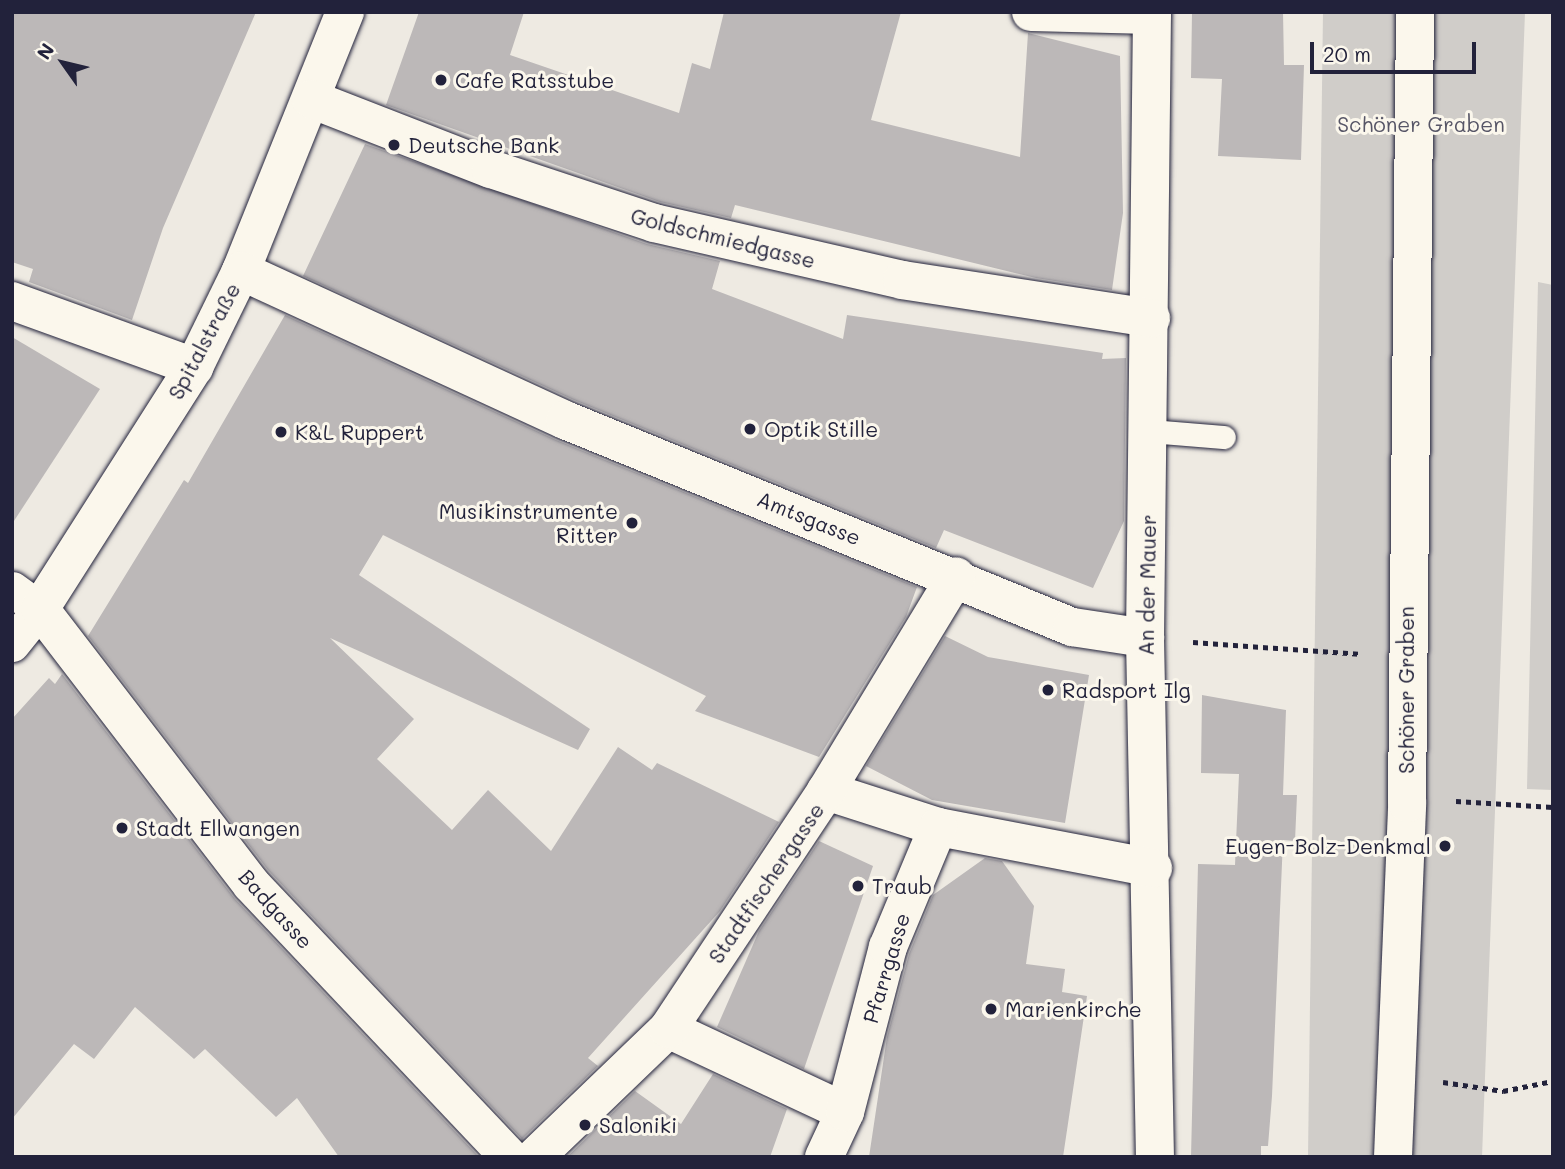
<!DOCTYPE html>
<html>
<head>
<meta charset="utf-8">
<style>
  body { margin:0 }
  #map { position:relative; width:1565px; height:1169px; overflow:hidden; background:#eeeae2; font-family:Mali,sans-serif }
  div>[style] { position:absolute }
  .green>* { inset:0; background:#d0cdc9 }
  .building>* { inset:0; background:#bcb8b8 }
  .path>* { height:4.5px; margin-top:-2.25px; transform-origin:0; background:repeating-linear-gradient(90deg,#22223b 0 5px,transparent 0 10px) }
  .roads { filter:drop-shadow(0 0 2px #22223b) drop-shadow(0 0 2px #22223b) }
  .service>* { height:23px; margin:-11.5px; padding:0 11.5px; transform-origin:11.5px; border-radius:11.5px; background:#fbf7ec }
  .pedestrian>* { height:35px; margin:-17.5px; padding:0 17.5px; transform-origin:17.5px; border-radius:17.5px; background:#fbf7ec }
  .minor>* { height:38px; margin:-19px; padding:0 19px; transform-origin:19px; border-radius:19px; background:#fbf7ec }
  .dots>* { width:19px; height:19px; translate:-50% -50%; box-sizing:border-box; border:4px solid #fbf7ec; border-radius:50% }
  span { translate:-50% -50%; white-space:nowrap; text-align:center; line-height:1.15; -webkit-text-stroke:6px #fbf7ec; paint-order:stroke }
  .poi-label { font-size:21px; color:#22223b }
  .left { translate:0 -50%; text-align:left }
  .right { translate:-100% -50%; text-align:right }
  .park-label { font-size:21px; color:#565566 }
  .street-label { font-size:21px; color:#22223b }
  .frame { position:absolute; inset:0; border:14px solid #22223b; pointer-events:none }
  .north { position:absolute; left:28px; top:28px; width:70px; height:70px; -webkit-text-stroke:5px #fbf7ec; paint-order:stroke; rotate:304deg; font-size:19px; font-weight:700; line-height:28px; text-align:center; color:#22223b }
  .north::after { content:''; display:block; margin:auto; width:24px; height:32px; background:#22223b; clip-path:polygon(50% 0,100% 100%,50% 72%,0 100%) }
  .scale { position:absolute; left:1310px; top:42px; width:166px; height:32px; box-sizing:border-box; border:4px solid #22223b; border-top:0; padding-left:9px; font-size:21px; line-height:24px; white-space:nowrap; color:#22223b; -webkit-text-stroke:5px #fbf7ec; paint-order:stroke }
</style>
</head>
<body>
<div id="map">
  <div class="green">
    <div style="clip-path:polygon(1323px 12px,1525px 12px,1482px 1157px,1308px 1157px)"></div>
    <div style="clip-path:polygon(1538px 282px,1553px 285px,1553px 790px,1527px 789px)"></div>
  </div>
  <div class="building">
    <div style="clip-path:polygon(12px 12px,256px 12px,163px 228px,132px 320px,29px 282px,33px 269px,12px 262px)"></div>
    <div style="clip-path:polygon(419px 12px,524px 12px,510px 55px,679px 113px,692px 63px,710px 69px,724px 12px,901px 12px,871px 120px,1020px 157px,1028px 33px,1120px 56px,1123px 213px,1112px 290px,1036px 278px,735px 205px,731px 218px,660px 202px,386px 105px)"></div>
    <div style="clip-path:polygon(1192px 12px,1283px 12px,1284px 65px,1304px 65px,1301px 160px,1218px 156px,1222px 79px,1191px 78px)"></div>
    <div style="clip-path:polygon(365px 144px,647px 244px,720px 261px,712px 289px,843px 339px,847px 315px,1103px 353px,1102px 359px,1126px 358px,1124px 521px,1093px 588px,944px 530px,936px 548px,574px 400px,303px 276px)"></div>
    <div style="clip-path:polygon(285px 315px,556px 440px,917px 587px,906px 617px,819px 757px,695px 711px,706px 696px,383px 535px,359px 575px,590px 729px,578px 750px,330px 638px,414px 719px,377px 759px,452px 830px,488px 790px,551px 851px,618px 747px,652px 770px,657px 763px,779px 822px,720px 911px,588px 1058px,598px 1066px,522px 1139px,268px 870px,88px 636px,184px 480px,188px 483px)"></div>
    <div style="clip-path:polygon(12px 337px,100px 389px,12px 524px)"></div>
    <div style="clip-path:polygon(945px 636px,988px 657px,1089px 675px,1065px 823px,932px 800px,866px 766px)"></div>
    <div style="clip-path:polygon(62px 674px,235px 899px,479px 1157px,339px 1157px,297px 1098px,276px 1117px,205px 1049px,194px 1059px,135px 1007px,94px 1059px,74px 1044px,12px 1119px,12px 719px,49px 678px,55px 684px)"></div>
    <div style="clip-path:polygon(1202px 695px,1286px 710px,1283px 795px,1297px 795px,1295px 841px,1283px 840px,1272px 1096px,1268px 1146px,1261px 1146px,1261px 1157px,1191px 1157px,1198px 864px,1235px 865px,1239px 774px,1201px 773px)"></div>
    <div style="clip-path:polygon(819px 841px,873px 866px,804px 1069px,717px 1027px,759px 931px)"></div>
    <div style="clip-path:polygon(985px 858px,1002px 861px,1034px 906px,1026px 964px,1065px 969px,1062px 992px,1087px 996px,1063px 1157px,869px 1157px,887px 1037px,909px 954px,933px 895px)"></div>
    <div style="clip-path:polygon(713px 1074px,787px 1109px,770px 1157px,567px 1157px,635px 1091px,681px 1124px)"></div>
  </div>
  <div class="path">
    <div style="left:1193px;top:642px;width:166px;rotate:4.1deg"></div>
    <div style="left:1456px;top:801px;width:97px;rotate:3.5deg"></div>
    <div style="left:1443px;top:1082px;width:61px;rotate:8.5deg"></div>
    <div style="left:1503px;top:1091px;width:51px;rotate:-11.3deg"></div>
  </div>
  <div class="roads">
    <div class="service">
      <div style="left:1149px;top:431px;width:75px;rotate:4.6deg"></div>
    </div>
    <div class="pedestrian">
      <div style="left:12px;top:589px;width:34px;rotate:36deg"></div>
      <div style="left:40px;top:609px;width:45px;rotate:128.7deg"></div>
    </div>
    <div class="minor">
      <div style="left:345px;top:12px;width:279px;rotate:111.9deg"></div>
      <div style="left:241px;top:271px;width:107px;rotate:116.1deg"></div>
      <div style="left:194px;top:367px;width:287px;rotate:122.5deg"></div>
      <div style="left:40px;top:609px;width:347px;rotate:52.5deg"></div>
      <div style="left:251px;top:884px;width:376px;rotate:46.6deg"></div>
      <div style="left:1031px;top:12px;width:121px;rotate:1.4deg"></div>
      <div style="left:1152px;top:12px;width:626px;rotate:90.64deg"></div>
      <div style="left:1145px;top:638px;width:519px;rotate:88.9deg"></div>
      <div style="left:311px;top:99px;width:193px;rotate:21.3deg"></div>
      <div style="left:491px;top:169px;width:172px;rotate:18.3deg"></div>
      <div style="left:654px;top:223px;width:254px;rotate:12.9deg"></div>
      <div style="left:902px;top:280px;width:252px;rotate:8.7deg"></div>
      <div style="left:241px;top:271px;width:357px;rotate:24.7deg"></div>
      <div style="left:565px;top:420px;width:548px;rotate:22.21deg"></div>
      <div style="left:1072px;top:627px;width:74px;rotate:8.6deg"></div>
      <div style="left:12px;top:301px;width:194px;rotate:19.9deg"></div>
      <div style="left:826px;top:791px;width:118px;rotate:17.8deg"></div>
      <div style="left:938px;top:827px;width:219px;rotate:10.8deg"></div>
      <div style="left:668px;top:1029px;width:195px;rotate:25.1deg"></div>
      <div style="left:535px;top:1157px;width:185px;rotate:-43.9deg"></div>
      <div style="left:668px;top:1029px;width:286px;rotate:-56.4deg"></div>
      <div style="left:826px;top:791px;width:251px;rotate:-58.8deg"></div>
      <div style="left:824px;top:1157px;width:50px;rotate:-65deg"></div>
      <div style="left:845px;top:1112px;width:171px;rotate:-75.4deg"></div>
      <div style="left:888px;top:947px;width:130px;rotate:-67.4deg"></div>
      <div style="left:1393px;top:1157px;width:354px;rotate:-87.7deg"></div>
      <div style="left:1407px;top:803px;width:791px;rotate:-89.42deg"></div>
    </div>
  </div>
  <div class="dots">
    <div style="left:441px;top:80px;background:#22223b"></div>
    <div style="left:394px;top:145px;background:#22223b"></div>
    <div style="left:750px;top:429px;background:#22223b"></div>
    <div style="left:281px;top:432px;background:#22223b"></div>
    <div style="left:632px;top:523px;background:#22223b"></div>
    <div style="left:1048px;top:690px;background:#22223b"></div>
    <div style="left:122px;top:828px;background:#22223b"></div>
    <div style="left:1445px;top:846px;background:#22223b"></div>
    <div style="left:858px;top:886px;background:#22223b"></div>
    <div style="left:991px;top:1009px;background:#22223b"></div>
    <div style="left:585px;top:1125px;background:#22223b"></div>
  </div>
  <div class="poi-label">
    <span class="left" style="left:455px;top:80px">Cafe Ratsstube</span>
    <span class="left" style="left:408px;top:145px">Deutsche Bank</span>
    <span class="left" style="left:764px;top:429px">Optik Stille</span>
    <span class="left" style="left:295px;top:432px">K&amp;L Ruppert</span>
    <span class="right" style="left:618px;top:523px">Musikinstrumente<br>Ritter</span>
    <span class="left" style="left:1062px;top:690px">Radsport Ilg</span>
    <span class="left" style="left:136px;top:828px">Stadt Ellwangen</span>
    <span class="right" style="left:1431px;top:846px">Eugen-Bolz-Denkmal</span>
    <span class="left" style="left:872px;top:886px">Traub</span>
    <span class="left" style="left:1005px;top:1009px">Marienkirche</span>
    <span class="left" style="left:599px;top:1125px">Saloniki</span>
  </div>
  <div class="park-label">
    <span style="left:1421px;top:124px">Schöner Graben</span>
  </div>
  <div class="street-label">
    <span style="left:723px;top:238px;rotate:14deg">Goldschmiedgasse</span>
    <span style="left:204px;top:341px;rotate:-62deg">Spitalstraße</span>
    <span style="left:809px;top:518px;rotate:22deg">Amtsgasse</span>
    <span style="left:1147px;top:585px;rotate:-89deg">An der Mauer</span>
    <span style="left:1406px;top:690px;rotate:-90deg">Schöner Graben</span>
    <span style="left:766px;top:883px;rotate:-56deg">Stadtfischergasse</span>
    <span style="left:276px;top:909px;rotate:48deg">Badgasse</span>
    <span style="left:886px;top:968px;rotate:-73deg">Pfarrgasse</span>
  </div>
  <div class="frame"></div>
  <div class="north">N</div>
  <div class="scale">20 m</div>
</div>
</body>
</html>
